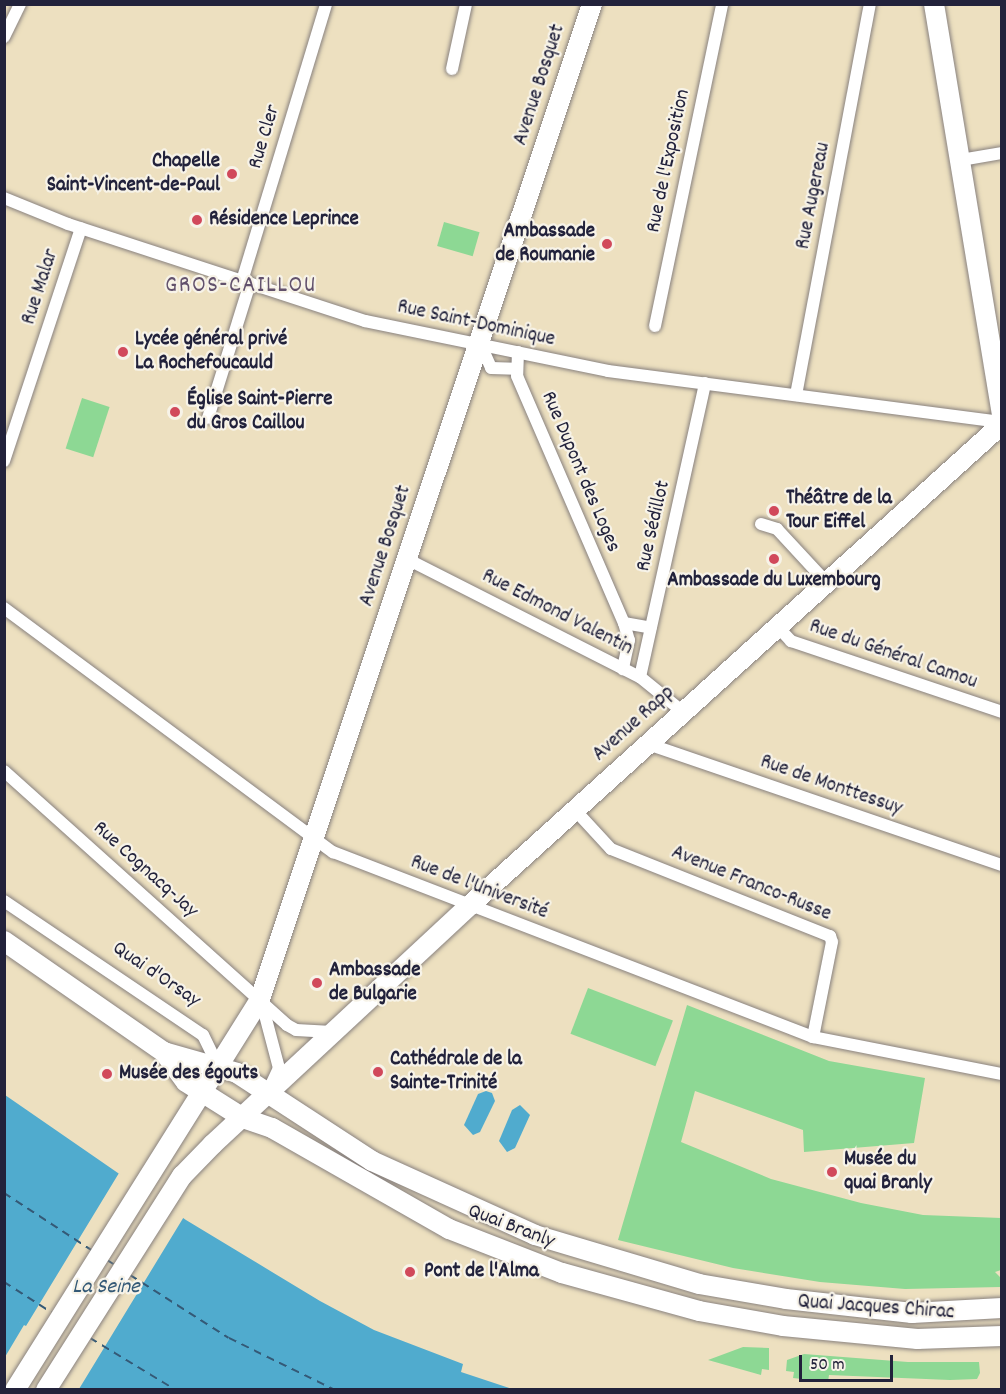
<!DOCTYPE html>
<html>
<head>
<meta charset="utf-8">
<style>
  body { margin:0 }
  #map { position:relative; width:1006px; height:1394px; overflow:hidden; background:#ede0c0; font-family:Dekko,sans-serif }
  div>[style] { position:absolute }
  .green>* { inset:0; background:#8dd894; transform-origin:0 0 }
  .water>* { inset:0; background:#50abce }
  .pier>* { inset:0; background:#ede0c0 }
  .ferry>* { height:1.5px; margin-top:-0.75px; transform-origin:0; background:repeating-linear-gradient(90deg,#345976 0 8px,transparent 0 14px) }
  .roads { filter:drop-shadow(0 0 2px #88817e) drop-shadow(0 0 2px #88817e) }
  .street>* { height:12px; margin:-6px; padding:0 6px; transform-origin:6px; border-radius:6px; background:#fff }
  .primary>* { height:20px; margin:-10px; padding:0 10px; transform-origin:10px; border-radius:10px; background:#fff }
  .dots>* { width:16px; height:16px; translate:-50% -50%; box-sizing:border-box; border:3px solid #f7f3e8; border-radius:50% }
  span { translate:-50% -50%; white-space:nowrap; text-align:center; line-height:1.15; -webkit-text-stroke:4.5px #f7f3e8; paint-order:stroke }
  .street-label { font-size:21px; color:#22223b }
  .poi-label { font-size:21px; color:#22223b; font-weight:700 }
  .right { translate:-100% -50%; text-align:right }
  .left { translate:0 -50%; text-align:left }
  .water-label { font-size:22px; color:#345976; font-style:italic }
  .quarter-label { font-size:24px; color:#62516c; letter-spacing:1.5px }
  .frame { position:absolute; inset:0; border:6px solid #22223b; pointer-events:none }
  .scale { position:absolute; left:799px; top:1355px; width:94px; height:27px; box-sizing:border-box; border:3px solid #22223b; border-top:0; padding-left:8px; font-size:18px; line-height:21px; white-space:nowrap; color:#22223b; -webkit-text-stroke:4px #f7f3e8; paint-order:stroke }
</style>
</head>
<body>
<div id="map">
  <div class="green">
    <div style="left:444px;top:222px;width:37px;height:25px;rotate:16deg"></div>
    <div style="left:82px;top:398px;width:29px;height:53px;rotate:18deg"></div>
    <div style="left:588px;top:988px;width:91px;height:49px;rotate:21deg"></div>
    <div style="clip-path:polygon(687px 1005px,829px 1061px,925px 1078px,914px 1143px,804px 1152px,803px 1130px,695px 1091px,681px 1142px,771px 1179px,861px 1203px,923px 1215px,1001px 1218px,1001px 1270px,995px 1272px,1001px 1278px,1001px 1287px,905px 1289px,820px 1282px,733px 1268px,618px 1240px)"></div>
    <div style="clip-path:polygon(743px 1347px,769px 1348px,769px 1370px,762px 1369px,761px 1375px,708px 1360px)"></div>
    <div style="clip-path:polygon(804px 1354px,908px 1362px,979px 1362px,980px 1373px,977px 1379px,950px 1380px,829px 1375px,828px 1382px,793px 1378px,794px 1372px,786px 1371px,787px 1360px)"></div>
  </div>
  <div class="water">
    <div style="clip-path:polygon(486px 1091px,492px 1093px,495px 1101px,480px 1132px,473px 1135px,464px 1125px,478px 1094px)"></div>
    <div style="clip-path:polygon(5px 1095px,186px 1220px,320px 1301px,374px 1330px,463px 1364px,461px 1372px,512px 1389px,38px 1390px,5px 1366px)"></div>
    <div style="clip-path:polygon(520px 1105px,530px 1115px,515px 1148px,507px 1152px,499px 1141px,512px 1110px)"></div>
  </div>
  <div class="pier">
    <div style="clip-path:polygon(119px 1173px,185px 1215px,79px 1389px,32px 1390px,4px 1370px,5px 1357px,24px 1325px,18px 1322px,26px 1326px)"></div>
  </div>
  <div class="ferry">
    <div style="left:4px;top:1193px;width:106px;rotate:33.1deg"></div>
    <div style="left:107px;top:1260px;width:9px;rotate:32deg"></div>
    <div style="left:130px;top:1275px;width:117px;rotate:32.5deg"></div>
    <div style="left:229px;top:1338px;width:118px;rotate:26.1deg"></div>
    <div style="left:4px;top:1282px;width:56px;rotate:32.6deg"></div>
    <div style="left:90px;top:1338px;width:100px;rotate:31.2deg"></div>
  </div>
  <div class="roads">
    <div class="street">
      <div style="left:4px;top:37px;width:37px;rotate:-64deg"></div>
      <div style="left:452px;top:69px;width:66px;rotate:-77.8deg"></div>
      <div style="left:961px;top:160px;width:42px;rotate:-9.7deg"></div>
      <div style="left:4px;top:198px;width:69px;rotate:22.1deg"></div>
      <div style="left:68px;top:224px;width:312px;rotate:18.1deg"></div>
      <div style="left:365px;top:321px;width:248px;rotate:11.6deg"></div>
      <div style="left:608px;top:371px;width:397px;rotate:7.4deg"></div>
      <div style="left:242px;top:281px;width:289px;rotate:-73.1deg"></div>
      <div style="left:655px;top:326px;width:329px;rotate:-78.2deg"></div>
      <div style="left:480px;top:343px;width:27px;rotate:66deg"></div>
      <div style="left:491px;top:368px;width:24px;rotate:2deg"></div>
      <div style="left:518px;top:352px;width:24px;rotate:92deg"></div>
      <div style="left:517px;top:376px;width:269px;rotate:66.6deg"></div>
      <div style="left:624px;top:623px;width:18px;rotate:74deg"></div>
      <div style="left:629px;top:640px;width:30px;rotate:102deg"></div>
      <div style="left:796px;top:395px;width:398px;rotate:-79.3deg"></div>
      <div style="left:208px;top:418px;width:141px;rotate:-72.7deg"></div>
      <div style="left:4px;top:461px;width:245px;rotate:-71.7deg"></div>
      <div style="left:761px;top:524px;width:17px;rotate:17deg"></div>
      <div style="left:777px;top:529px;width:72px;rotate:47.2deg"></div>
      <div style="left:407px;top:559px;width:261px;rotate:26.9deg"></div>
      <div style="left:640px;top:677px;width:55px;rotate:39.1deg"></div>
      <div style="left:4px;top:608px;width:410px;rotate:36.6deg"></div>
      <div style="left:333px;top:852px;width:514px;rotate:21.08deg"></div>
      <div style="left:813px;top:1037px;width:193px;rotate:11.1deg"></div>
      <div style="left:624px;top:623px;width:27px;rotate:10deg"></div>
      <div style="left:777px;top:626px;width:21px;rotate:47deg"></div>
      <div style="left:791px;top:641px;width:223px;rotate:18.6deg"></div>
      <div style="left:640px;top:677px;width:301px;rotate:-77.5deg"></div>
      <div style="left:648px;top:744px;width:374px;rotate:18.9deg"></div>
      <div style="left:4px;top:771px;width:380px;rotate:41.9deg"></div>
      <div style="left:287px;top:1025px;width:10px;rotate:29deg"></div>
      <div style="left:296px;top:1030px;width:36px;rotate:3deg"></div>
      <div style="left:575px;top:810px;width:53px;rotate:47.3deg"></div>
      <div style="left:611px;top:849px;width:236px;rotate:21.7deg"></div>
      <div style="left:830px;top:936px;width:6px;rotate:72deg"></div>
      <div style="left:832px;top:942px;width:97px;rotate:101.3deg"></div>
      <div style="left:4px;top:901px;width:240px;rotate:34deg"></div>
      <div style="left:203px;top:1035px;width:37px;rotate:64deg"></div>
      <div style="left:261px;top:1000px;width:70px;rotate:75.2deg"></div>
      <div style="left:279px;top:1068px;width:17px;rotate:115deg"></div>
    </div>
    <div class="primary">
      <div style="left:934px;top:4px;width:415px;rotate:80.6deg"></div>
      <div style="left:4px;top:941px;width:195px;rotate:34.8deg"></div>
      <div style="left:164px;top:1052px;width:76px;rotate:16deg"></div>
      <div style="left:237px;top:1073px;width:161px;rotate:33.1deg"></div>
      <div style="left:372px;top:1161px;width:179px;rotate:24.4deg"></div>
      <div style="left:535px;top:1235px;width:171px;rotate:16.6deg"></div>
      <div style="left:699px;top:1284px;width:88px;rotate:9.8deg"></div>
      <div style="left:786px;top:1299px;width:127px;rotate:6.3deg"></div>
      <div style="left:912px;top:1313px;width:90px;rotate:-3.2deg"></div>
      <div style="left:164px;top:1052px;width:37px;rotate:54deg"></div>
      <div style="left:186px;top:1082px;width:67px;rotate:32.3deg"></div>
      <div style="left:243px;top:1118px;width:31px;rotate:19deg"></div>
      <div style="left:272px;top:1128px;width:204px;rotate:29.7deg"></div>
      <div style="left:449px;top:1229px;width:121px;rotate:21.3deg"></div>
      <div style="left:562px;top:1273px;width:142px;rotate:15.5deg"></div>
      <div style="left:699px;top:1311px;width:85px;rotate:10.1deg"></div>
      <div style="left:783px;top:1326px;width:135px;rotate:5.5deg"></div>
      <div style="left:917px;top:1339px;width:85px;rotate:-2deg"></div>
      <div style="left:15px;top:1390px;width:461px;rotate:-57.9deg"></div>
      <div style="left:260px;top:999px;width:1049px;rotate:-71.55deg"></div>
      <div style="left:46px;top:1390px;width:254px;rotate:-57.6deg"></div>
      <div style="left:182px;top:1176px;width:45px;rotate:-45.9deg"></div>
      <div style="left:213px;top:1144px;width:350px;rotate:-42.9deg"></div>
      <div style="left:469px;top:906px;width:719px;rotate:-42.12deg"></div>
    </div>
  </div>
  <div class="dots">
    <div style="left:232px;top:174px;background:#d1495b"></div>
    <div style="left:197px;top:220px;background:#d1495b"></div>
    <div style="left:607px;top:244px;background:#d1495b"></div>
    <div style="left:123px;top:352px;background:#d1495b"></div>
    <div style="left:175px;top:412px;background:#d1495b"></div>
    <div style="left:774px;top:511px;background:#d1495b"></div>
    <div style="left:774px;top:559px;background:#d1495b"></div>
    <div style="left:317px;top:983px;background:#d1495b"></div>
    <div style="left:378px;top:1072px;background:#d1495b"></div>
    <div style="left:107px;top:1074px;background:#d1495b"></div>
    <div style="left:832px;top:1172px;background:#d1495b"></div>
    <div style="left:410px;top:1272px;background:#d1495b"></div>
  </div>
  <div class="street-label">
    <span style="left:540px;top:85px;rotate:-72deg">Avenue Bosquet</span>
    <span style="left:265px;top:137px;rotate:-73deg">Rue Cler</span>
    <span style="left:669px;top:161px;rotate:-78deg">Rue de l'Exposition</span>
    <span style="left:814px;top:196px;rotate:-79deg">Rue Augereau</span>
    <span style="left:41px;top:287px;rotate:-72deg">Rue Malar</span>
    <span style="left:476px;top:324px;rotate:12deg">Rue Saint-Dominique</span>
    <span style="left:580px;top:472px;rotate:67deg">Rue Dupont des Loges</span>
    <span style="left:654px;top:526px;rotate:-77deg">Rue Sédillot</span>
    <span style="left:386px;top:546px;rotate:-72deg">Avenue Bosquet</span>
    <span style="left:557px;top:613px;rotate:27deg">Rue Edmond Valentin</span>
    <span style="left:893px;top:655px;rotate:19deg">Rue du Général Camou</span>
    <span style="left:634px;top:724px;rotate:-42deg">Avenue Rapp</span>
    <span style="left:831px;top:786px;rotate:19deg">Rue de Monttessuy</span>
    <span style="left:145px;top:870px;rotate:42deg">Rue Cognacq-Jay</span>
    <span style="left:751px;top:884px;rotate:22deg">Avenue Franco-Russe</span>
    <span style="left:479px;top:888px;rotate:21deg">Rue de l'Université</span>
    <span style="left:156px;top:975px;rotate:34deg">Quai d'Orsay</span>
    <span style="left:511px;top:1227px;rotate:21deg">Quai Branly</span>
    <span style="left:876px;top:1308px;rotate:4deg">Quai Jacques Chirac</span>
  </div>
  <div class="poi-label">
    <span class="right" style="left:220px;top:174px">Chapelle<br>Saint-Vincent-de-Paul</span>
    <span class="left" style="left:209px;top:220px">Résidence Leprince</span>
    <span class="right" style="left:595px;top:244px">Ambassade<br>de Roumanie</span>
    <span class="left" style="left:135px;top:352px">Lycée général privé<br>La Rochefoucauld</span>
    <span class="left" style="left:187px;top:412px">Église Saint-Pierre<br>du Gros Caillou</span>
    <span class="left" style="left:786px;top:511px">Théâtre de la<br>Tour Eiffel</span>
    <span style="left:774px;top:581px">Ambassade du Luxembourg</span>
    <span class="left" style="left:329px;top:983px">Ambassade<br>de Bulgarie</span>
    <span class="left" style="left:390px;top:1072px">Cathédrale de la<br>Sainte-Trinité</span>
    <span class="left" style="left:119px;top:1074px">Musée des égouts</span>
    <span class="left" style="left:844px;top:1172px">Musée du<br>quai Branly</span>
    <span class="left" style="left:424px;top:1272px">Pont de l'Alma</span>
  </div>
  <div class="water-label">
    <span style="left:106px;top:1288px">La Seine</span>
  </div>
  <div class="quarter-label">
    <span style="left:241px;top:287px">GROS-CAILLOU</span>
  </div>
  <div class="frame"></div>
  <div class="scale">50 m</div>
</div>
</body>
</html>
